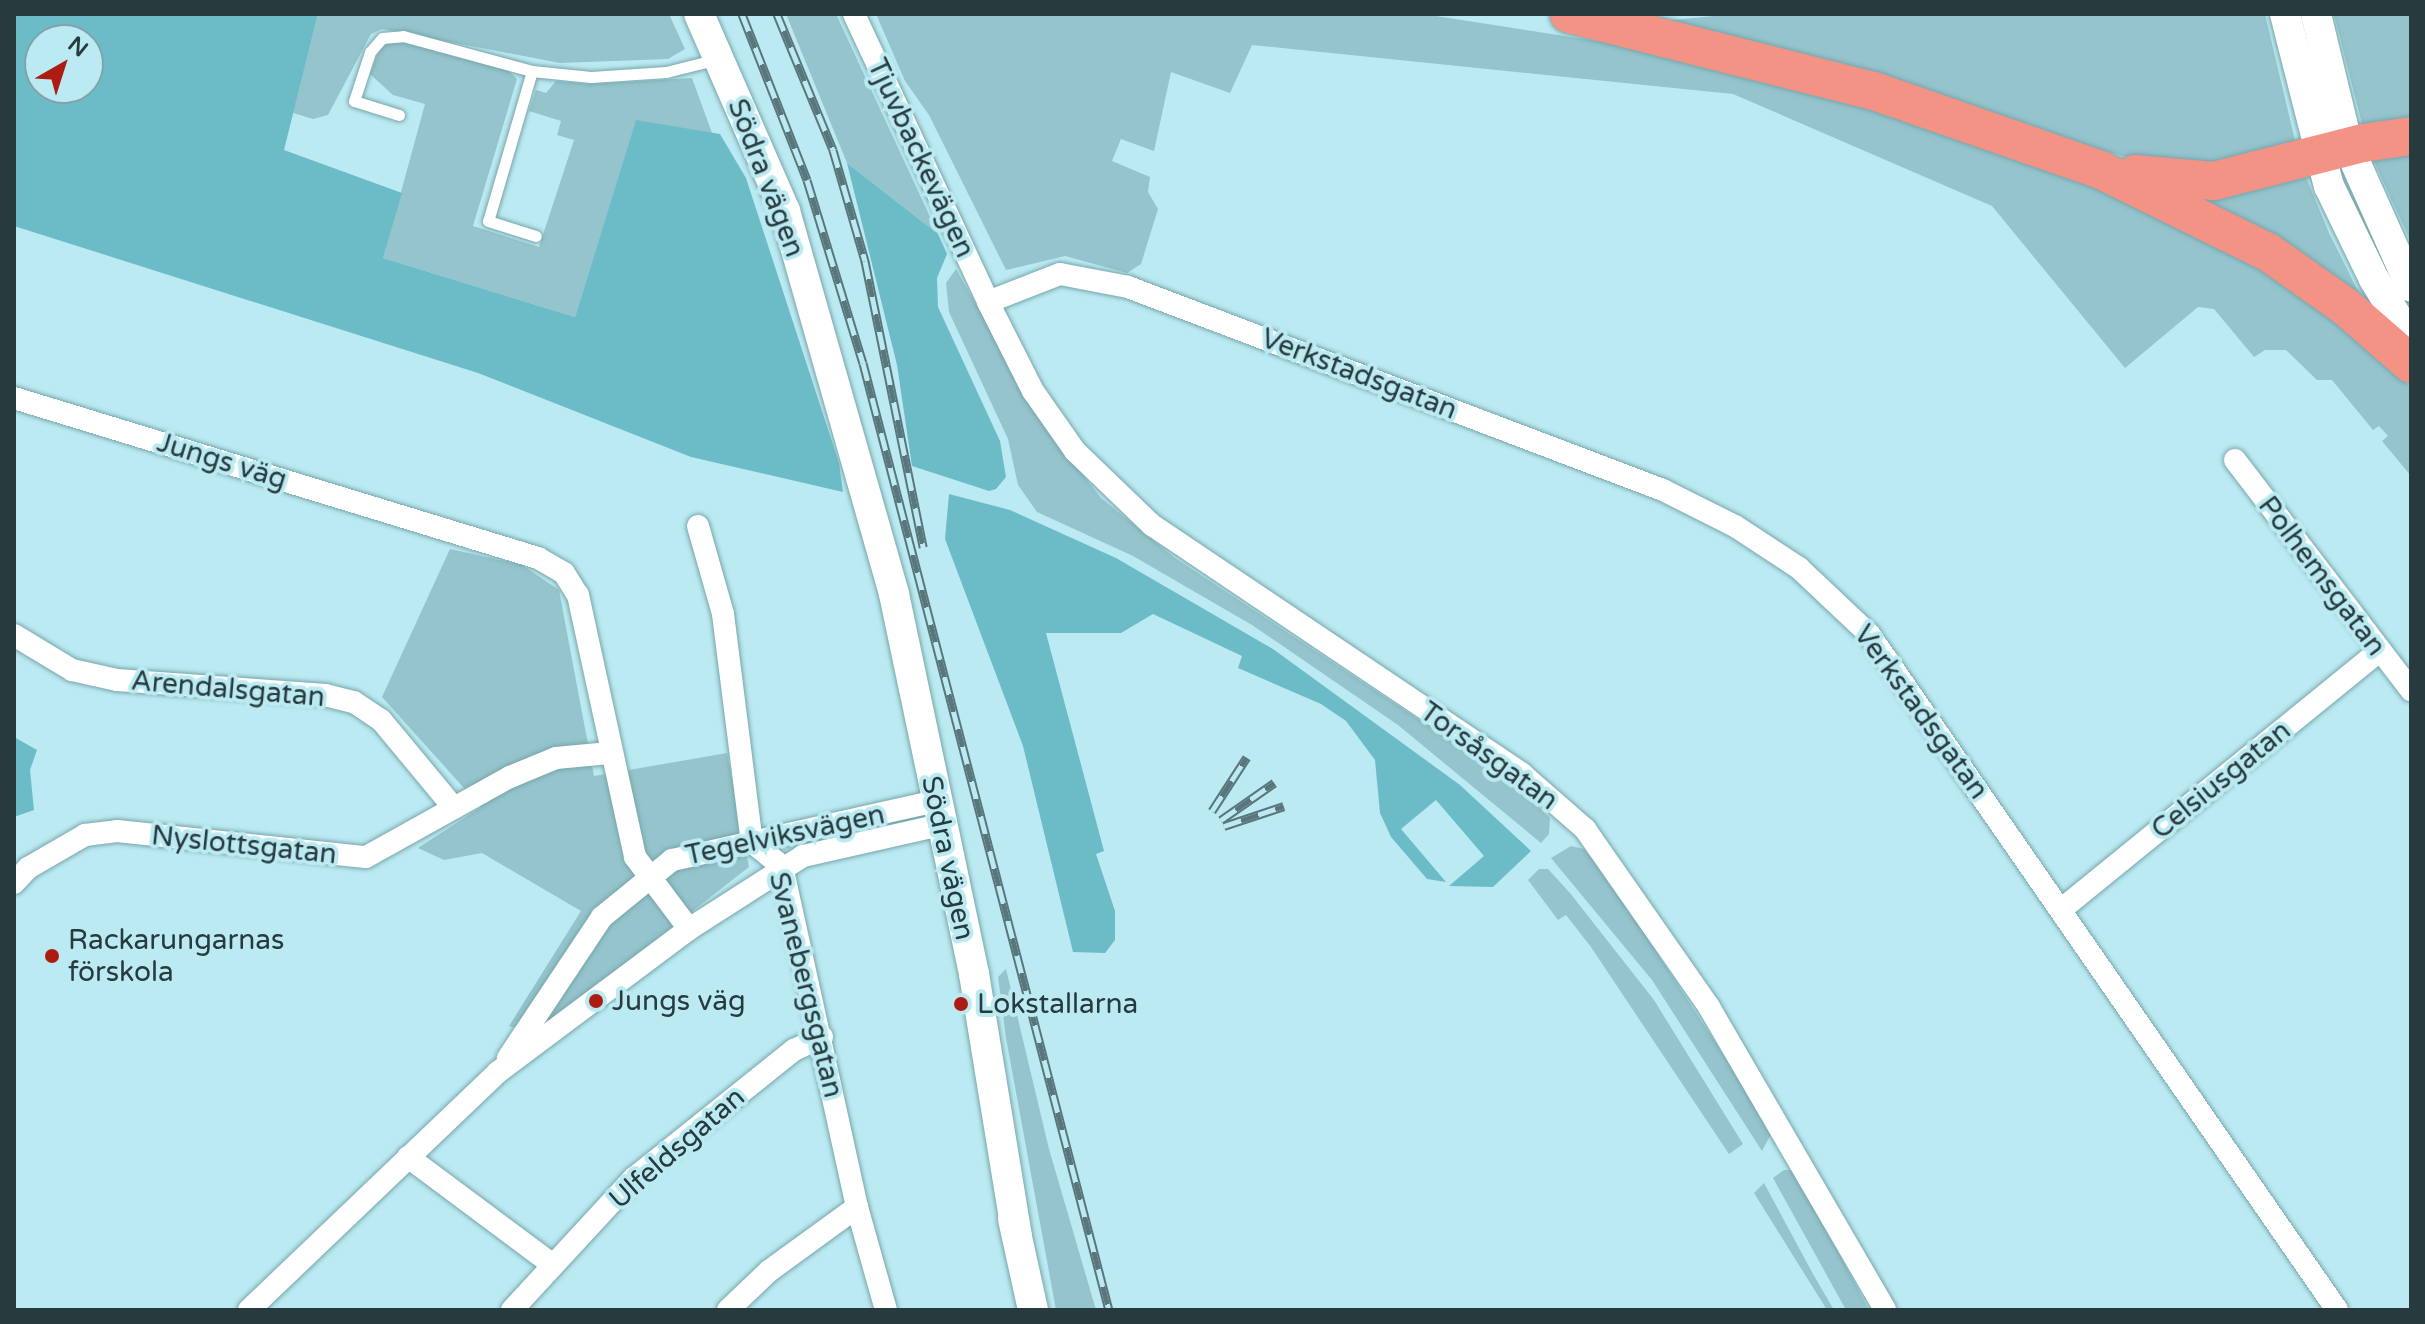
<!DOCTYPE html>
<html>
<head>
<meta charset="utf-8">
<style>
  body { margin:0 }
  #map { position:relative; width:2425px; height:1324px; overflow:hidden; background:#bbeaf2; font-family:"Varela Round",sans-serif }
  div>[style] { position:absolute }
  .green>* { inset:0; background:#95c4cc }
  .forest>* { inset:0; background:#6cbcc8 }
  .roads { filter:drop-shadow(0 0 2px #78a5ac) drop-shadow(0 0 2px #78a5ac) }
  .lane>* { height:11px; margin:-5.5px; padding:0 5.5px; transform-origin:5.5px; border-radius:5.5px; background:#fff }
  .street>* { height:22px; margin:-11px; padding:0 11px; transform-origin:11px; border-radius:11px; background:#fff }
  .secondary>* { height:30px; margin:-15px; padding:0 15px; transform-origin:15px; border-radius:15px; background:#fff }
  .highway>* { height:38px; margin:-19px; padding:0 19px; transform-origin:19px; border-radius:19px; background:#f29385 }
  .rail>* { height:9px; margin-top:-4.5px; transform-origin:0; background:repeating-linear-gradient(90deg,#bbeaf2 0 18px,#59767b 0 36px); box-sizing:border-box; border-block:2px solid #59767b }
  .dots>* { width:22px; height:22px; translate:-50% -50%; box-sizing:border-box; border:4px solid #bbeaf2; border-radius:50% }
  span { translate:-50% -50%; white-space:nowrap; text-align:center; line-height:1.15; -webkit-text-stroke:8px #bbeaf2; paint-order:stroke }
  .street-label { font-size:28px; color:#273a3d }
  .poi-label { font-size:28px; color:#273a3d }
  .left { translate:0 -50%; text-align:left }
  .frame { position:absolute; inset:0; border:16px solid #273a3d; pointer-events:none }
  .north { position:absolute; left:24px; top:24px; width:80px; height:80px; box-sizing:border-box; background:#bbeaf2; border:2px solid #80a4aa; border-radius:50%; rotate:39deg; font-size:22px; font-weight:700; line-height:32px; text-align:center; color:#273a3d }
  .north::after { content:''; display:block; margin:auto; width:28px; height:36px; background:#ac1c12; clip-path:polygon(50% 0,100% 100%,50% 72%,0 100%) }
</style>
</head>
<body>
<div id="map">
  <div class="green">
    <div style="clip-path:polygon(318px 14px,669px 14px,685px 49px,668px 59px,560px 63px,382px 29px,371px 34px,328px 115px,313px 119px,293px 113px)"></div>
    <div style="clip-path:polygon(786px 14px,836px 14px,938px 234px,847px 163px)"></div>
    <div style="clip-path:polygon(876px 14px,1423px 14px,1649px 49px,1833px 94px,2038px 163px,2180px 223px,2291px 286px,2411px 387px,2411px 476px,2382px 441px,2388px 436px,2379px 426px,2373px 430px,2332px 380px,2317px 380px,2286px 350px,2265px 350px,2254px 357px,2214px 309px,2198px 307px,2125px 368px,1992px 206px,1733px 94px,1252px 45px,1230px 93px,1171px 72px,1154px 151px,1121px 139px,1112px 161px,1150px 177px,1148px 192px,1158px 209px,1141px 264px,1127px 273px,1065px 256px,1006px 270px,929px 115px,905px 81px)"></div>
    <div style="clip-path:polygon(1735px 14px,2265px 14px,2297px 149px,2253px 163px,2154px 165px,1652px 22px)"></div>
    <div style="clip-path:polygon(2334px 14px,2411px 14px,2411px 125px,2363px 128px)"></div>
    <div style="clip-path:polygon(399px 41px,507px 69px,517px 79px,473px 226px,539px 247px,574px 140px,557px 135px,561px 121px,529px 111px,536px 90px,546px 93px,556px 81px,589px 84px,692px 78px,712px 133px,636px 121px,575px 317px,383px 258px,425px 104px,393px 95px,370px 74px,381px 46px)"></div>
    <div style="clip-path:polygon(2411px 153px,2411px 242px,2373px 159px)"></div>
    <div style="clip-path:polygon(2305px 175px,2329px 233px,2368px 311px,2198px 198px,2228px 197px)"></div>
    <div style="clip-path:polygon(956px 269px,1046px 428px,1101px 498px,1175px 558px,1513px 782px,1550px 818px,1549px 834px,1541px 843px,1398px 725px,1252px 625px,1133px 556px,1037px 512px,1018px 485px,1008px 439px,949px 312px,946px 283px)"></div>
    <div style="clip-path:polygon(450px 549px,522px 565px,559px 590px,594px 776px,727px 753px,749px 867px,535px 1034px,509px 1026px,581px 911px,482px 853px,444px 860px,418px 848px,481px 807px,382px 697px)"></div>
    <div style="clip-path:polygon(1571px 846px,1584px 849px,1613px 885px,1743px 1085px,1772px 1132px,1762px 1151px,1652px 980px,1551px 858px)"></div>
    <div style="clip-path:polygon(1539px 869px,1548px 869px,1570px 893px,1654px 1000px,1743px 1144px,1729px 1154px,1591px 947px,1566px 915px,1558px 920px,1528px 880px)"></div>
    <div style="clip-path:polygon(1006px 969px,1049px 1149px,1096px 1310px,1056px 1310px,1006px 1038px,998px 977px)"></div>
    <div style="clip-path:polygon(1784px 1170px,1795px 1170px,1869px 1310px,1846px 1310px,1773px 1178px)"></div>
    <div style="clip-path:polygon(1764px 1183px,1813px 1274px,1834px 1310px,1827px 1310px,1754px 1193px)"></div>
  </div>
  <div class="forest">
    <div style="clip-path:polygon(evenodd,14px 14px,318px 14px,284px 150px,402px 193px,383px 258px,575px 317px,636px 120px,720px 134px,746px 178px,839px 463px,843px 492px,691px 457px,478px 373px,14px 226px,14px 14px,40px 40px,88px 40px,88px 88px,40px 88px,40px 40px)"></div>
    <div style="clip-path:polygon(847px 163px,938px 234px,947px 254px,937px 278px,938px 307px,1000px 441px,1006px 477px,996px 489px,989px 491px,912px 466px,897px 365px)"></div>
    <div style="clip-path:polygon(949px 494px,1010px 510px,1116px 558px,1273px 649px,1460px 785px,1531px 851px,1493px 887px,1449px 886px,1484px 856px,1436px 800px,1401px 829px,1446px 882px,1427px 879px,1391px 837px,1380px 813px,1375px 760px,1346px 721px,1321px 704px,1238px 668px,1242px 656px,1153px 614px,1121px 633px,1046px 633px,1104px 851px,1096px 854px,1115px 911px,1115px 940px,1105px 953px,1073px 952px,1023px 746px,945px 539px)"></div>
    <div style="clip-path:polygon(14px 737px,37px 750px,30px 770px,34px 810px,14px 817px)"></div>
  </div>
  <div class="roads">
    <div class="lane">
      <div style="left:532px;top:71px;width:156px;rotate:106.3deg"></div>
      <div style="left:488px;top:221px;width:50px;rotate:17.4deg"></div>
      <div style="left:399px;top:115px;width:47px;rotate:-162.7deg"></div>
      <div style="left:354px;top:101px;width:52px;rotate:-71.9deg"></div>
      <div style="left:370px;top:52px;width:18px;rotate:-49deg"></div>
      <div style="left:382px;top:38px;width:21px;rotate:-5deg"></div>
      <div style="left:403px;top:36px;width:134px;rotate:15.2deg"></div>
      <div style="left:532px;top:71px;width:59px;rotate:5.8deg"></div>
      <div style="left:591px;top:77px;width:75px;rotate:-3.8deg"></div>
      <div style="left:666px;top:72px;width:54px;rotate:-14deg"></div>
    </div>
    <div class="street">
      <div style="left:854px;top:14px;width:318px;rotate:65deg"></div>
      <div style="left:988px;top:302px;width:100px;rotate:63.2deg"></div>
      <div style="left:1033px;top:391px;width:73px;rotate:55deg"></div>
      <div style="left:1075px;top:451px;width:107px;rotate:43.9deg"></div>
      <div style="left:1152px;top:525px;width:446px;rotate:33.9deg"></div>
      <div style="left:1522px;top:774px;width:84px;rotate:41.1deg"></div>
      <div style="left:1585px;top:829px;width:217px;rotate:55.1deg"></div>
      <div style="left:1709px;top:1007px;width:350px;rotate:59.8deg"></div>
      <div style="left:988px;top:302px;width:77px;rotate:-21.3deg"></div>
      <div style="left:1060px;top:274px;width:69px;rotate:10.8deg"></div>
      <div style="left:1128px;top:287px;width:572px;rotate:20.78deg"></div>
      <div style="left:1663px;top:490px;width:80px;rotate:26.6deg"></div>
      <div style="left:1735px;top:526px;width:77px;rotate:33.3deg"></div>
      <div style="left:1799px;top:568px;width:96px;rotate:43.3deg"></div>
      <div style="left:1869px;top:634px;width:822px;rotate:55.3deg"></div>
      <div style="left:14px;top:398px;width:548px;rotate:16.98deg"></div>
      <div style="left:538px;top:558px;width:30px;rotate:30deg"></div>
      <div style="left:564px;top:573px;width:26px;rotate:58deg"></div>
      <div style="left:578px;top:595px;width:268px;rotate:77.7deg"></div>
      <div style="left:635px;top:857px;width:90px;rotate:53.1deg"></div>
      <div style="left:2235px;top:460px;width:290px;rotate:52.6deg"></div>
      <div style="left:698px;top:526px;width:91px;rotate:74.1deg"></div>
      <div style="left:723px;top:614px;width:230px;rotate:82.8deg"></div>
      <div style="left:752px;top:842px;width:38px;rotate:39deg"></div>
      <div style="left:782px;top:866px;width:349px;rotate:77.6deg"></div>
      <div style="left:857px;top:1207px;width:107px;rotate:74.3deg"></div>
      <div style="left:14px;top:635px;width:68px;rotate:31.1deg"></div>
      <div style="left:72px;top:670px;width:46px;rotate:12.5deg"></div>
      <div style="left:117px;top:680px;width:209px;rotate:4.1deg"></div>
      <div style="left:325px;top:695px;width:30px;rotate:14deg"></div>
      <div style="left:354px;top:702px;width:32px;rotate:34deg"></div>
      <div style="left:381px;top:720px;width:114px;rotate:50.3deg"></div>
      <div style="left:14px;top:883px;width:21px;rotate:-47deg"></div>
      <div style="left:28px;top:868px;width:66px;rotate:-30.1deg"></div>
      <div style="left:85px;top:835px;width:32px;rotate:-7deg"></div>
      <div style="left:117px;top:831px;width:250px;rotate:6deg"></div>
      <div style="left:366px;top:857px;width:165px;rotate:-29.1deg"></div>
      <div style="left:510px;top:777px;width:50px;rotate:-22.4deg"></div>
      <div style="left:556px;top:758px;width:54px;rotate:-5.3deg"></div>
      <div style="left:2063px;top:908px;width:407px;rotate:-39.1deg"></div>
      <div style="left:508px;top:1058px;width:169px;rotate:-56.3deg"></div>
      <div style="left:602px;top:917px;width:90px;rotate:-39.2deg"></div>
      <div style="left:672px;top:860px;width:270px;rotate:-12.6deg"></div>
      <div style="left:408px;top:1157px;width:181px;rotate:36.7deg"></div>
      <div style="left:249px;top:1310px;width:344px;rotate:-43.7deg"></div>
      <div style="left:498px;top:1072px;width:239px;rotate:-36.8deg"></div>
      <div style="left:689px;top:929px;width:135px;rotate:-32.6deg"></div>
      <div style="left:803px;top:856px;width:141px;rotate:-12.7deg"></div>
      <div style="left:512px;top:1310px;width:180px;rotate:-47.3deg"></div>
      <div style="left:634px;top:1178px;width:205px;rotate:-38.7deg"></div>
      <div style="left:794px;top:1050px;width:31px;rotate:-25deg"></div>
      <div style="left:728px;top:1310px;width:57px;rotate:-43.6deg"></div>
      <div style="left:769px;top:1271px;width:109px;rotate:-36deg"></div>
    </div>
    <div class="secondary">
      <div style="left:699px;top:14px;width:215px;rotate:66.4deg"></div>
      <div style="left:785px;top:211px;width:398px;rotate:74.1deg"></div>
      <div style="left:894px;top:594px;width:388px;rotate:78.1deg"></div>
      <div style="left:974px;top:974px;width:266px;rotate:80.7deg"></div>
      <div style="left:2285px;top:14px;width:178px;rotate:75.7deg"></div>
      <div style="left:2329px;top:186px;width:103px;rotate:64.2deg"></div>
      <div style="left:2374px;top:279px;width:71px;rotate:58.8deg"></div>
      <div style="left:2316px;top:14px;width:136px;rotate:76.4deg"></div>
      <div style="left:2348px;top:146px;width:154px;rotate:65.9deg"></div>
      <div style="left:1013px;top:1219px;width:93px;rotate:77.6deg"></div>
    </div>
    <div class="highway">
      <div style="left:1569px;top:14px;width:315px;rotate:14.2deg"></div>
      <div style="left:1874px;top:91px;width:240px;rotate:19.2deg"></div>
      <div style="left:2101px;top:170px;width:186px;rotate:26.2deg"></div>
      <div style="left:2268px;top:252px;width:95px;rotate:35.2deg"></div>
      <div style="left:2346px;top:307px;width:86px;rotate:41.2deg"></div>
      <div style="left:2135px;top:174px;width:79px;rotate:5.1deg"></div>
      <div style="left:2214px;top:181px;width:154px;rotate:-14.3deg"></div>
      <div style="left:2363px;top:143px;width:49px;rotate:-8.3deg"></div>
    </div>
  </div>
  <div class="rail">
    <div style="left:742px;top:14px;width:178px;rotate:68.6deg"></div>
    <div style="left:807px;top:180px;width:191px;rotate:73deg"></div>
    <div style="left:863px;top:363px;width:978px;rotate:75.44deg"></div>
    <div style="left:777px;top:14px;width:147px;rotate:67.6deg"></div>
    <div style="left:833px;top:150px;width:116px;rotate:73.9deg"></div>
    <div style="left:865px;top:261px;width:292px;rotate:78.5deg"></div>
    <div style="left:1212px;top:811px;width:64px;rotate:-57.1deg"></div>
    <div style="left:1221px;top:820px;width:65px;rotate:-34.9deg"></div>
    <div style="left:1224px;top:826px;width:63px;rotate:-18.4deg"></div>
  </div>
  <div class="dots">
    <div style="left:52px;top:956px;background:#ac1c12"></div>
    <div style="left:596px;top:1001px;background:#ac1c12"></div>
    <div style="left:961px;top:1004px;background:#ac1c12"></div>
  </div>
  <div class="street-label">
    <span style="left:921px;top:158px;rotate:65deg">Tjuvbackevägen</span>
    <span style="left:766px;top:178px;rotate:69deg">Södra vägen</span>
    <span style="left:1359px;top:374px;rotate:21deg">Verkstadsgatan</span>
    <span style="left:222px;top:461px;rotate:17deg">Jungs väg</span>
    <span style="left:2322px;top:576px;rotate:53deg">Polhemsgatan</span>
    <span style="left:228px;top:689px;rotate:5deg">Arendalsgatan</span>
    <span style="left:1921px;top:712px;rotate:54deg">Verkstadsgatan</span>
    <span style="left:1489px;top:756px;rotate:36deg">Torsåsgatan</span>
    <span style="left:2221px;top:780px;rotate:-39deg">Celsiusgatan</span>
    <span style="left:785px;top:835px;rotate:-12deg">Tegelviksvägen</span>
    <span style="left:244px;top:845px;rotate:6deg">Nyslottsgatan</span>
    <span style="left:948px;top:858px;rotate:78deg">Södra vägen</span>
    <span style="left:806px;top:985px;rotate:76deg">Svanebergsgatan</span>
    <span style="left:677px;top:1148px;rotate:-41deg">Ulfeldsgatan</span>
  </div>
  <div class="poi-label">
    <span class="left" style="left:68px;top:956px">Rackarungarnas<br>förskola</span>
    <span class="left" style="left:612px;top:1001px">Jungs väg</span>
    <span class="left" style="left:977px;top:1004px">Lokstallarna</span>
  </div>
  <div class="frame"></div>
  <div class="north">N</div>
</div>
</body>
</html>
